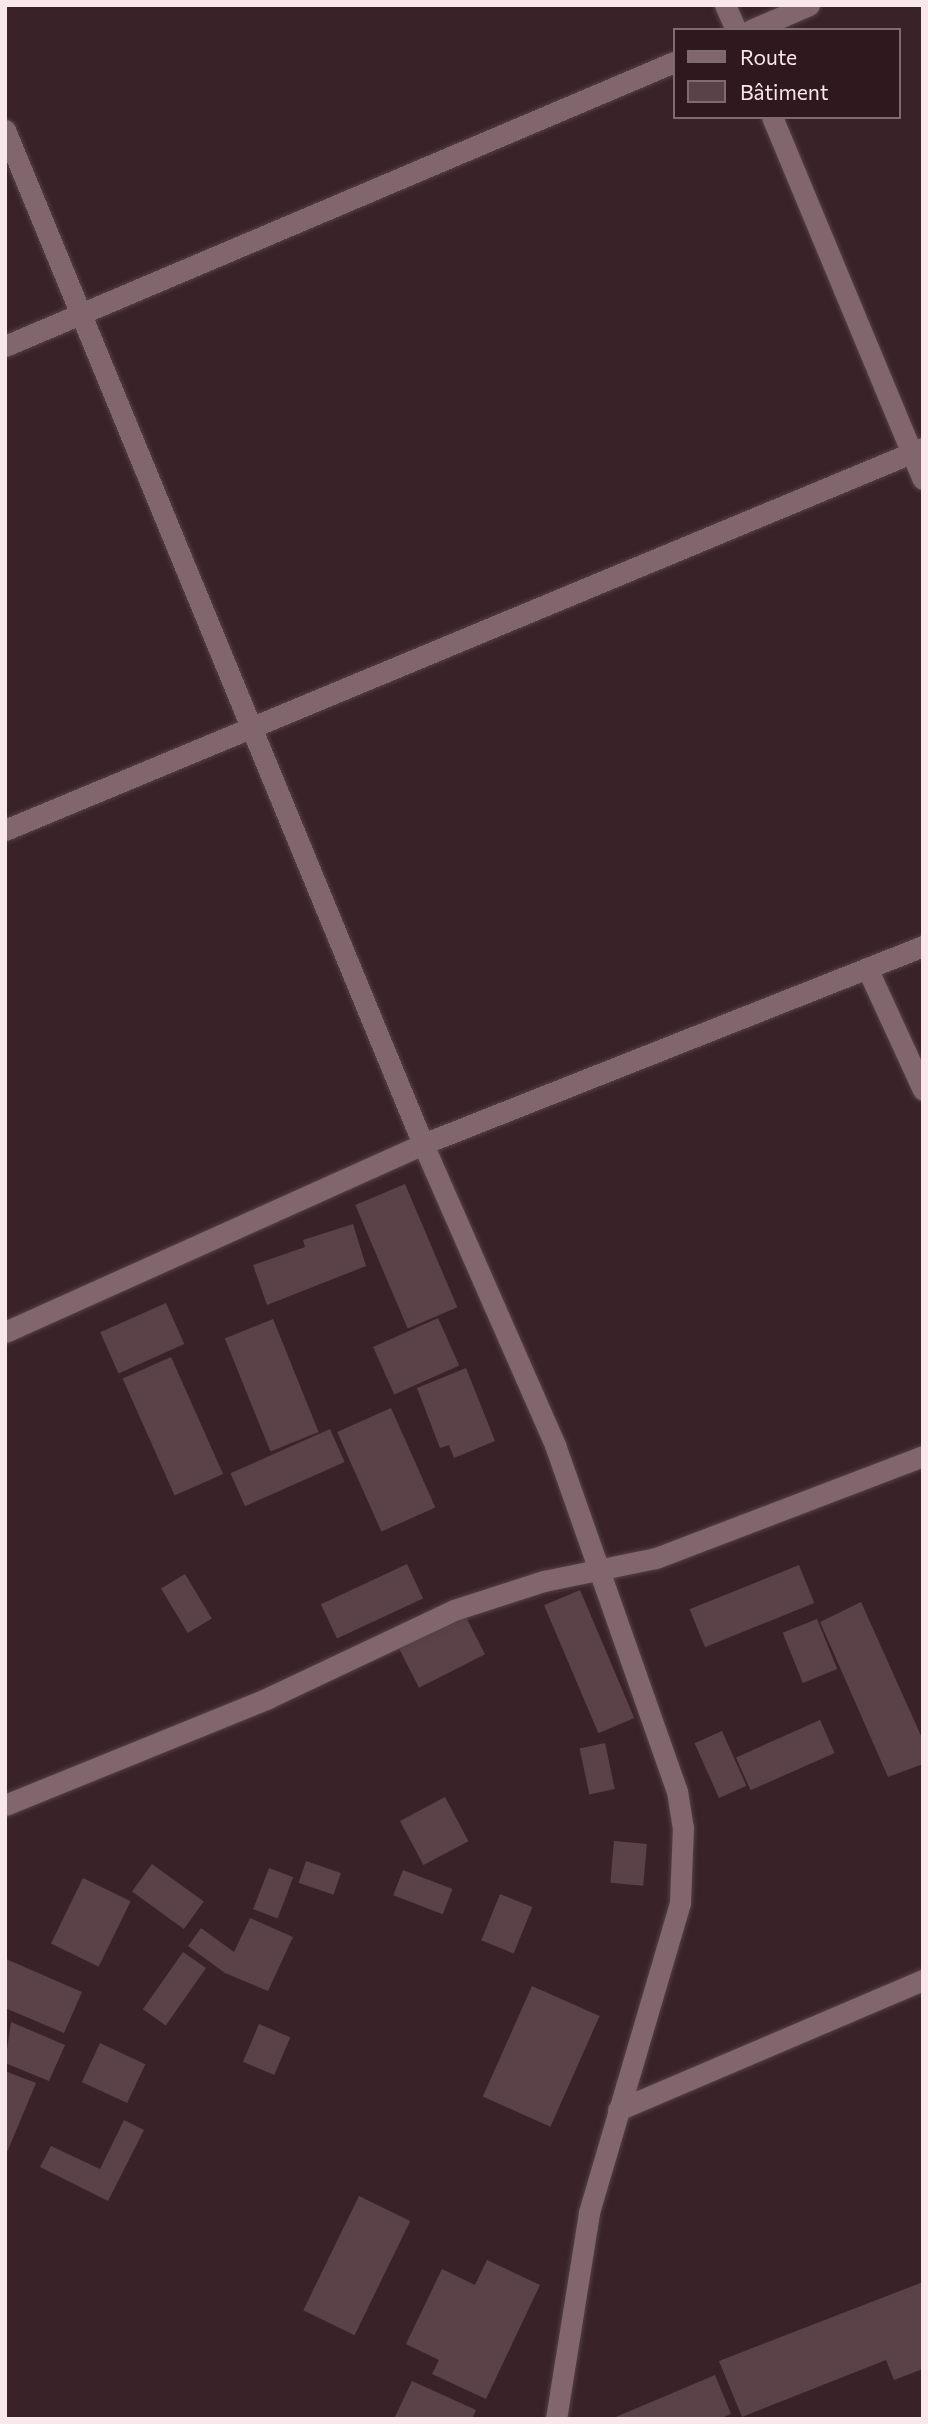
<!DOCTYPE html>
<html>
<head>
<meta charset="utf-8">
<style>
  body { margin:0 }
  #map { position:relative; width:928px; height:2424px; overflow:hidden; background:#392329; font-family:Commissioner,sans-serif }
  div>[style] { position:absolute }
  .building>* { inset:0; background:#5b4248; transform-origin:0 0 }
  .roads { filter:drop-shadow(0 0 2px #544046) drop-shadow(0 0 2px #544046) }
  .minor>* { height:21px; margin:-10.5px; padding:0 10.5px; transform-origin:10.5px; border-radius:10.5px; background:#82666d }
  span { translate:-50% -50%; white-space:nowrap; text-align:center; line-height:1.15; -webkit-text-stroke:5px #2f191f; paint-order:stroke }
  .frame { position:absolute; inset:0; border:7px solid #f8e8ec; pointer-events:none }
  .legend { position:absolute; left:673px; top:28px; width:228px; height:91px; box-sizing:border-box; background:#2f191f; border:2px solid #7f6c71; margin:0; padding:9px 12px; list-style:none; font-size:21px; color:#f8e8ec }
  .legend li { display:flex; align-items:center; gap:14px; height:35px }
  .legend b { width:35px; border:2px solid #7f6c71 }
</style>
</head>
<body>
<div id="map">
  <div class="building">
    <div style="left:405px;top:1184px;width:134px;height:54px;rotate:67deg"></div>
    <div style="clip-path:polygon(353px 1224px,366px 1266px,267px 1305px,253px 1265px,305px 1247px,303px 1240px)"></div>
    <div style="left:166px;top:1303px;width:45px;height:72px;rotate:66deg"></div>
    <div style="left:438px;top:1318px;width:52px;height:71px;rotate:66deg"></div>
    <div style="left:273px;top:1319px;width:122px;height:52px;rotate:68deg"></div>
    <div style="left:171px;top:1357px;width:128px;height:53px;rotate:66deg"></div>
    <div style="clip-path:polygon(466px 1368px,495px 1441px,454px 1458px,449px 1445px,440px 1448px,417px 1388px)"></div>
    <div style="left:391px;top:1408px;width:109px;height:59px;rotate:66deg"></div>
    <div style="left:330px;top:1429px;width:36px;height:109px;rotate:66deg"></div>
    <div style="left:407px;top:1564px;width:38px;height:95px;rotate:65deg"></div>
    <div style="left:799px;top:1565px;width:41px;height:118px;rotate:68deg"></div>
    <div style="left:185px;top:1574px;width:52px;height:28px;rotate:59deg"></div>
    <div style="left:580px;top:1590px;width:139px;height:39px;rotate:67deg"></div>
    <div style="clip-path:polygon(861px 1602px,923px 1740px,923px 1764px,888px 1777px,820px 1622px)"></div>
    <div style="left:465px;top:1615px;width:44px;height:74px;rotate:63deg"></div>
    <div style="left:817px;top:1619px;width:54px;height:37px;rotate:68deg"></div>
    <div style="left:820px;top:1720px;width:36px;height:92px;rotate:66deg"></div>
    <div style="left:722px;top:1731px;width:60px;height:30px;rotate:66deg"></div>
    <div style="left:605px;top:1743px;width:47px;height:26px;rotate:78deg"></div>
    <div style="left:445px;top:1797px;width:50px;height:51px;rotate:62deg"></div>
    <div style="left:614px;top:1841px;width:33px;height:42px;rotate:5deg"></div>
    <div style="left:306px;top:1861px;width:37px;height:23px;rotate:19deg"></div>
    <div style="left:152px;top:1864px;width:64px;height:34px;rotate:36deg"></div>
    <div style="left:269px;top:1868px;width:26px;height:44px;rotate:21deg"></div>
    <div style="left:403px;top:1870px;width:53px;height:27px;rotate:21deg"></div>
    <div style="left:83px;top:1878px;width:53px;height:73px;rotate:26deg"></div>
    <div style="left:500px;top:1894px;width:35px;height:50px;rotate:22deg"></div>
    <div style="clip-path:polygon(250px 1918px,293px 1937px,268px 1991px,225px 1973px,188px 1946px,201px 1928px,234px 1952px)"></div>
    <div style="left:183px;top:1952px;width:28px;height:70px;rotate:35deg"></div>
    <div style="clip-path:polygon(6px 1959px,82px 1992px,64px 2033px,5px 2008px)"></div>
    <div style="left:532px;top:1986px;width:74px;height:121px;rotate:24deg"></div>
    <div style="clip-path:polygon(11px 2022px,65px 2045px,49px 2081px,5px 2063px)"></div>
    <div style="left:259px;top:2024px;width:34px;height:41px;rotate:23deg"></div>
    <div style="left:100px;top:2043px;width:50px;height:43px;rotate:25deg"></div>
    <div style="clip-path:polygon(5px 2071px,36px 2083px,5px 2157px)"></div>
    <div style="clip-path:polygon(124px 2120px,144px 2130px,108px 2201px,40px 2167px,51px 2146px,100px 2169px)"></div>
    <div style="left:359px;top:2196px;width:57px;height:127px;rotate:26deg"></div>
    <div style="clip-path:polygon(487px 2260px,540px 2285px,486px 2399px,432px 2374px,439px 2360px,406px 2344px,442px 2269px,475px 2285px)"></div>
    <div style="clip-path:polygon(923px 2282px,923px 2369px,894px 2380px,886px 2360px,742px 2417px,719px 2361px)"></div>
    <div style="clip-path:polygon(715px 2375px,731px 2414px,719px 2419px,611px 2419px)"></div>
    <div style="clip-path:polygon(412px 2381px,476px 2410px,472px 2419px,394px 2419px)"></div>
  </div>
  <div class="roads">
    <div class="minor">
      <div style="left:725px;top:5px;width:27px;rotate:66deg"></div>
      <div style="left:751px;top:30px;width:63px;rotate:-23.3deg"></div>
      <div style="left:772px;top:117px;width:392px;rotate:67.4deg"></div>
      <div style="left:5px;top:130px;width:1097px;rotate:67.6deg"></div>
      <div style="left:423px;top:1144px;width:329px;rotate:66.3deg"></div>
      <div style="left:555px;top:1445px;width:367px;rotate:70.6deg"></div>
      <div style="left:677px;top:1791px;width:36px;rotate:81deg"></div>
      <div style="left:683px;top:1827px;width:76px;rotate:92.3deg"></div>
      <div style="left:680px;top:1903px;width:323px;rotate:106.4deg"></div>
      <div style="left:589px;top:2213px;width:209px;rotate:99.1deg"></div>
      <div style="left:5px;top:346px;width:727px;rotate:-23deg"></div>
      <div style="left:5px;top:830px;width:994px;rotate:-22.59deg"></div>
      <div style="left:867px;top:968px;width:134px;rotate:65.3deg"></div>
      <div style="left:5px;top:1332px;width:458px;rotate:-24.2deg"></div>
      <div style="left:423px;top:1144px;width:538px;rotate:-21.6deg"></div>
      <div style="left:5px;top:1805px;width:284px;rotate:-22.1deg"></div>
      <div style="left:268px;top:1698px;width:206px;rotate:-25.3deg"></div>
      <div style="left:454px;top:1610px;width:95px;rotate:-17.9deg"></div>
      <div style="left:544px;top:1581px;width:114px;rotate:-11.6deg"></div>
      <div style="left:656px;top:1558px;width:286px;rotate:-20.9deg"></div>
      <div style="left:618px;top:2110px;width:332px;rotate:-23.1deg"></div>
    </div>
  </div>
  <div class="frame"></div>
  <ul class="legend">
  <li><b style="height:9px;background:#82666d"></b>Route</li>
  <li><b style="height:19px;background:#5b4248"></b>Bâtiment</li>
  </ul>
</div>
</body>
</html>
